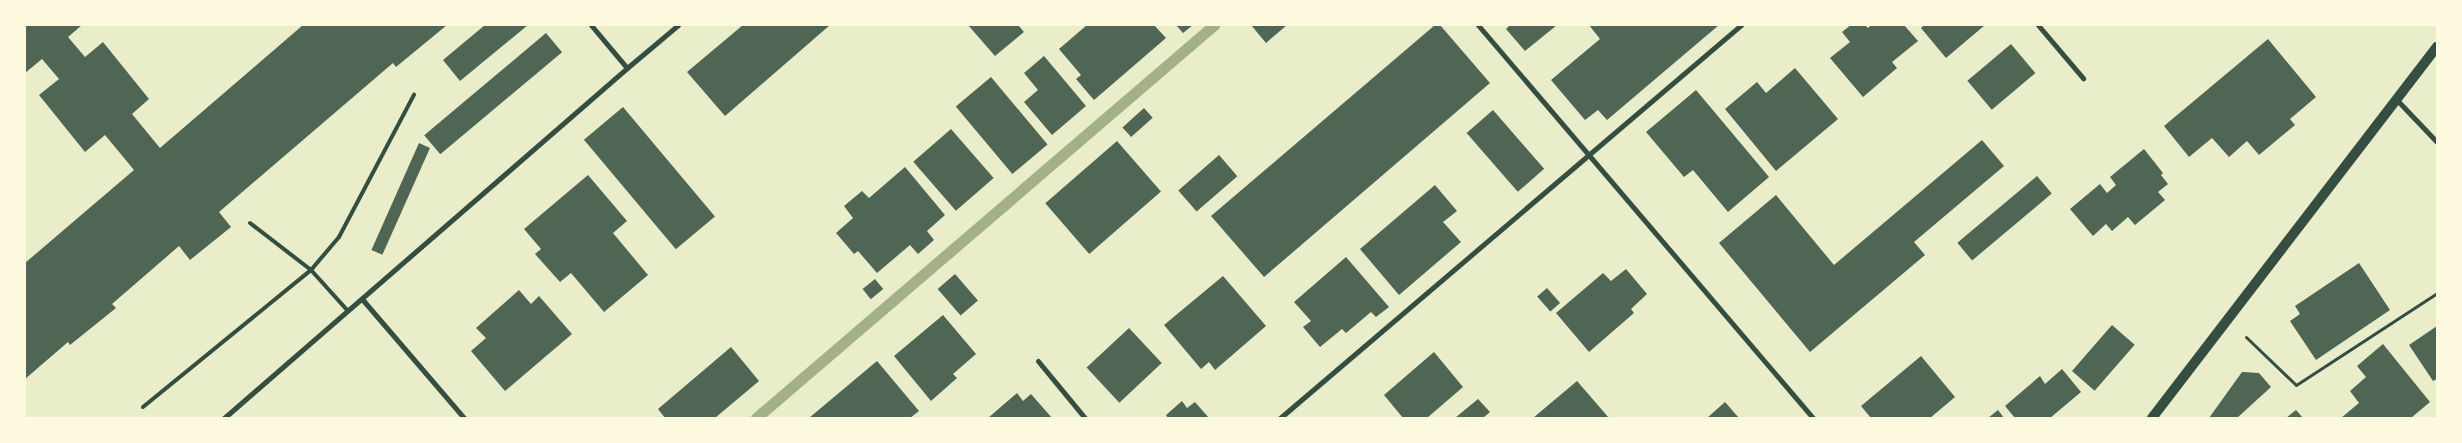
<!DOCTYPE html>
<html>
<head>
<meta charset="utf-8">
<style>
  body { margin:0 }
  #map { position:relative; width:2462px; height:443px; overflow:hidden; background:#e9edc9; font-family:Commissioner,sans-serif }
  div>[style] { position:absolute }
  .stream>* { height:11px; margin:-5.5px; padding:0 5.5px; transform-origin:5.5px; border-radius:5.5px; background:#a3b18a }
  .building>* { inset:0; background:#4f6655; transform-origin:0 0 }
  .path>* { height:3px; margin:-1.5px; padding:0 1.5px; transform-origin:1.5px; border-radius:1.5px; background:#344e41 }
  .service>* { height:4px; margin:-2px; padding:0 2px; transform-origin:2px; border-radius:2px; background:#344e41 }
  .minor>* { height:5px; margin:-2.5px; padding:0 2.5px; transform-origin:2.5px; border-radius:2.5px; background:#344e41 }
  .secondary>* { height:10px; margin:-5px; padding:0 5px; transform-origin:5px; border-radius:5px; background:#344e41 }
  span { translate:-50% -50%; white-space:nowrap; text-align:center; line-height:1.15; -webkit-text-stroke:4px #fefae0; paint-order:stroke }
  .frame { position:absolute; inset:0; border:26px solid #fefae0; pointer-events:none }
</style>
</head>
<body>
<div id="map">
  <div class="stream">
    <div style="left:756px;top:418px;width:604px;rotate:-40.63deg"></div>
  </div>
  <div class="building">
    <div style="clip-path:polygon(25px 25px,82px 25px,68px 37px,85px 57px,103px 42px,149px 99px,132px 114px,160px 148px,303px 25px,447px 25px,396px 67px,393px 63px,219px 212px,231px 227px,190px 260px,179px 246px,112px 304px,116px 308px,70px 345px,68px 342px,25px 379px,25px 263px,134px 170px,105px 135px,85px 152px,39px 95px,59px 79px,42px 59px,25px 73px)"></div>
    <div style="clip-path:polygon(485px 25px,528px 25px,460px 81px,443px 60px)"></div>
    <div style="clip-path:polygon(743px 25px,830px 25px,725px 116px,687px 72px)"></div>
    <div style="clip-path:polygon(968px 25px,1018px 25px,1024px 32px,995px 56px)"></div>
    <div style="clip-path:polygon(1087px 25px,1154px 25px,1166px 38px,1094px 100px,1076px 79px,1081px 75px,1059px 49px)"></div>
    <div style="clip-path:polygon(1176px 25px,1193px 25px,1183px 33px)"></div>
    <div style="clip-path:polygon(1251px 25px,1287px 25px,1266px 43px)"></div>
    <div style="clip-path:polygon(1435px 25px,1440px 25px,1490px 83px,1264px 277px,1211px 216px)"></div>
    <div style="clip-path:polygon(1510px 25px,1557px 25px,1525px 51px,1506px 29px)"></div>
    <div style="clip-path:polygon(1589px 25px,1719px 25px,1607px 120px,1598px 110px,1585px 120px,1551px 80px,1600px 39px)"></div>
    <div style="clip-path:polygon(1851px 25px,1865px 25px,1868px 28px,1871px 25px,1904px 25px,1918px 41px,1892px 62px,1897px 68px,1863px 97px,1830px 58px,1850px 42px,1842px 32px)"></div>
    <div style="clip-path:polygon(1924px 25px,1985px 25px,1946px 58px,1921px 28px)"></div>
    <div style="left:546px;top:33px;width:25px;height:159px;rotate:50deg"></div>
    <div style="clip-path:polygon(2268px 39px,2316px 97px,2290px 119px,2295px 125px,2259px 155px,2247px 141px,2229px 157px,2212px 138px,2189px 157px,2164px 126px)"></div>
    <div style="left:2011px;top:44px;width:38px;height:57px;rotate:50deg"></div>
    <div style="clip-path:polygon(1044px 56px,1086px 106px,1052px 135px,1024px 102px,1038px 90px,1024px 73px)"></div>
    <div style="clip-path:polygon(1795px 68px,1838px 119px,1776px 171px,1725px 109px,1757px 82px,1766px 93px)"></div>
    <div style="left:991px;top:77px;width:88px;height:46px;rotate:50deg"></div>
    <div style="clip-path:polygon(1696px 90px,1769px 177px,1728px 212px,1693px 170px,1684px 177px,1646px 132px)"></div>
    <div style="left:623px;top:107px;width:143px;height:51px;rotate:50deg"></div>
    <div style="left:1144px;top:108px;width:13px;height:29px;rotate:48deg"></div>
    <div style="left:1493px;top:110px;width:78px;height:35px;rotate:49deg"></div>
    <div style="left:951px;top:129px;width:65px;height:50px;rotate:49deg"></div>
    <div style="clip-path:polygon(1982px 140px,2004px 166px,1914px 242px,1925px 255px,1810px 352px,1719px 243px,1776px 195px,1834px 265px)"></div>
    <div style="left:1117px;top:141px;width:67px;height:95px;rotate:49deg"></div>
    <div style="left:419px;top:143px;width:12px;height:117px;rotate:24deg"></div>
    <div style="clip-path:polygon(2144px 149px,2163px 173px,2161px 175px,2168px 184px,2158px 192px,2165px 200px,2135px 225px,2128px 217px,2112px 231px,2106px 224px,2093px 236px,2070px 209px,2100px 184px,2107px 193px,2116px 185px,2110px 177px)"></div>
    <div style="left:1219px;top:155px;width:28px;height:54px;rotate:49deg"></div>
    <div style="clip-path:polygon(905px 167px,945px 215px,927px 231px,934px 240px,918px 254px,910px 245px,877px 273px,858px 251px,854px 254px,836px 233px,853px 218px,844px 206px,862px 191px,869px 198px)"></div>
    <div style="clip-path:polygon(588px 175px,627px 221px,613px 233px,648px 275px,604px 312px,571px 273px,560px 282px,535px 254px,541px 249px,524px 229px)"></div>
    <div style="left:2037px;top:176px;width:23px;height:104px;rotate:50deg"></div>
    <div style="clip-path:polygon(1435px 185px,1457px 211px,1443px 222px,1461px 242px,1399px 295px,1360px 249px)"></div>
    <div style="clip-path:polygon(1346px 257px,1389px 307px,1376px 317px,1371px 312px,1346px 333px,1342px 329px,1320px 347px,1303px 327px,1311px 321px,1294px 302px)"></div>
    <div style="clip-path:polygon(2359px 263px,2390px 310px,2316px 360px,2290px 321px,2300px 314px,2295px 306px)"></div>
    <div style="clip-path:polygon(1626px 269px,1647px 294px,1631px 309px,1634px 313px,1589px 352px,1556px 313px,1603px 273px,1611px 281px)"></div>
    <div style="left:955px;top:274px;width:35px;height:23px;rotate:49deg"></div>
    <div style="clip-path:polygon(1223px 276px,1266px 326px,1215px 370px,1209px 362px,1201px 369px,1164px 325px)"></div>
    <div style="left:875px;top:279px;width:13px;height:16px;rotate:51deg"></div>
    <div style="left:1547px;top:288px;width:20px;height:13px;rotate:49deg"></div>
    <div style="clip-path:polygon(519px 290px,531px 304px,539px 296px,572px 334px,505px 391px,471px 351px,486px 338px,476px 328px)"></div>
    <div style="clip-path:polygon(943px 315px,976px 354px,953px 374px,957px 378px,931px 401px,894px 356px)"></div>
    <div style="left:2112px;top:325px;width:30px;height:61px;rotate:41deg"></div>
    <div style="clip-path:polygon(2437px 326px,2437px 379px,2433px 381px,2409px 345px)"></div>
    <div style="left:1129px;top:328px;width:48px;height:58px;rotate:47deg"></div>
    <div style="clip-path:polygon(2383px 344px,2430px 402px,2411px 418px,2341px 418px,2359px 403px,2350px 391px,2366px 377px,2357px 366px)"></div>
    <div style="clip-path:polygon(731px 347px,759px 381px,715px 418px,665px 418px,658px 409px)"></div>
    <div style="clip-path:polygon(1434px 352px,1463px 387px,1427px 418px,1403px 418px,1384px 395px)"></div>
    <div style="clip-path:polygon(1921px 356px,1955px 397px,1930px 418px,1871px 418px,1861px 406px)"></div>
    <div style="clip-path:polygon(877px 361px,919px 411px,910px 418px,809px 418px)"></div>
    <div style="clip-path:polygon(2062px 369px,2081px 392px,2050px 418px,2015px 418px,2005px 406px,2040px 376px,2045px 384px)"></div>
    <div style="clip-path:polygon(2242px 372px,2259px 373px,2271px 387px,2237px 418px,2209px 418px)"></div>
    <div style="clip-path:polygon(1577px 381px,1609px 418px,1533px 418px)"></div>
    <div style="clip-path:polygon(1017px 393px,1023px 401px,1031px 394px,1052px 418px,988px 418px)"></div>
    <div style="clip-path:polygon(1478px 399px,1490px 412px,1483px 418px,1455px 418px)"></div>
    <div style="clip-path:polygon(1182px 401px,1187px 408px,1195px 402px,1209px 418px,1168px 418px,1166px 415px)"></div>
    <div style="clip-path:polygon(1725px 402px,1739px 418px,1707px 418px)"></div>
    <div style="clip-path:polygon(1998px 410px,2004px 418px,1988px 418px)"></div>
    <div style="clip-path:polygon(2296px 410px,2303px 418px,2286px 418px)"></div>
  </div>
  <div class="path">
    <div style="left:2246px;top:337px;width:69px;rotate:43.8deg"></div>
    <div style="left:2296px;top:385px;width:168px;rotate:-33.1deg"></div>
  </div>
  <div class="service">
    <div style="left:250px;top:223px;width:77px;rotate:37.6deg"></div>
    <div style="left:311px;top:270px;width:55px;rotate:47.9deg"></div>
    <div style="left:143px;top:407px;width:217px;rotate:-39.2deg"></div>
    <div style="left:311px;top:270px;width:43px;rotate:-49.7deg"></div>
    <div style="left:339px;top:237px;width:161px;rotate:-62.2deg"></div>
  </div>
  <div class="minor">
    <div style="left:591px;top:25px;width:56px;rotate:50.1deg"></div>
    <div style="left:627px;top:68px;width:67px;rotate:-40.1deg"></div>
    <div style="left:1478px;top:25px;width:516px;rotate:49.56deg"></div>
    <div style="left:2038px;top:25px;width:70px;rotate:49.7deg"></div>
    <div style="left:2396px;top:99px;width:59px;rotate:46.4deg"></div>
    <div style="left:362px;top:299px;width:157px;rotate:49.4deg"></div>
    <div style="left:1038px;top:361px;width:74px;rotate:50.5deg"></div>
    <div style="left:224px;top:418px;width:534px;rotate:-40.97deg"></div>
    <div style="left:1280px;top:418px;width:606px;rotate:-40.45deg"></div>
  </div>
  <div class="secondary">
    <div style="left:2152px;top:418px;width:468px;rotate:-52.5deg"></div>
  </div>
  <div class="frame"></div>
</div>
</body>
</html>
